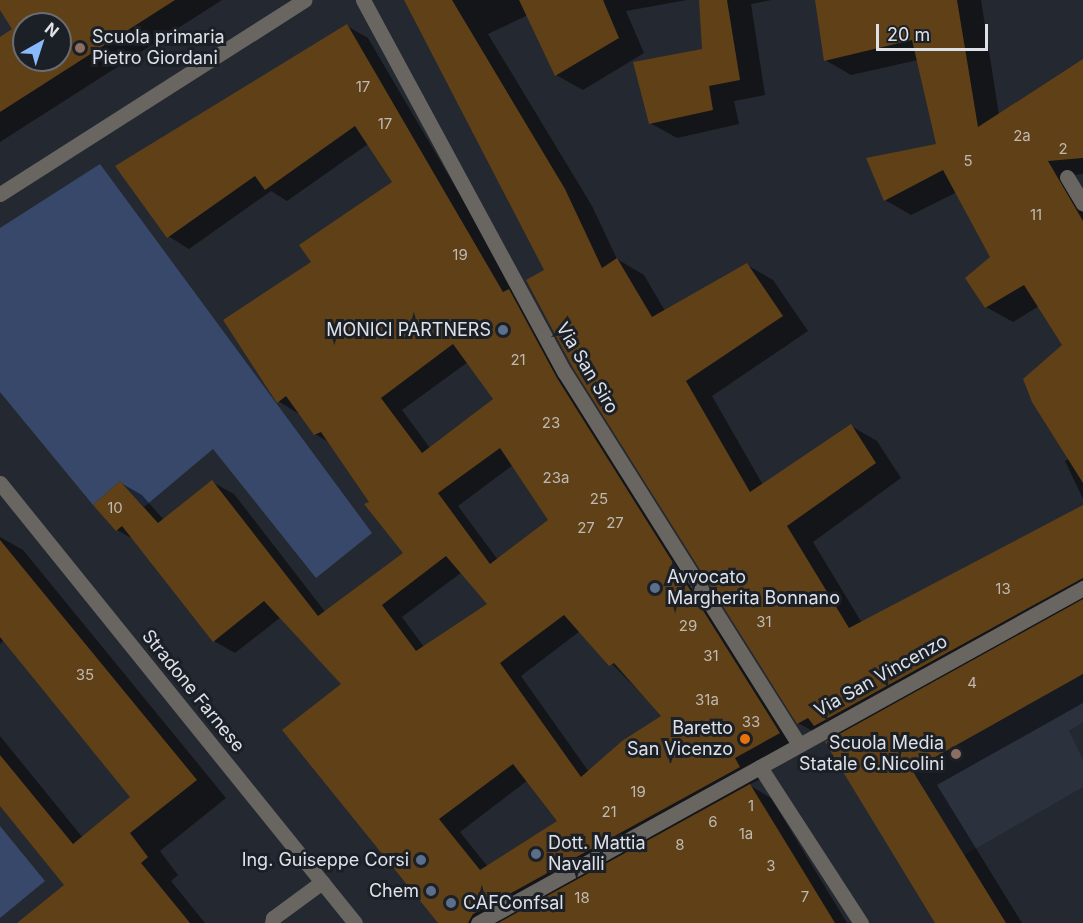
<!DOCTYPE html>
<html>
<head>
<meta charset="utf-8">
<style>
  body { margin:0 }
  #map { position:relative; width:1083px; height:923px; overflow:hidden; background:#242830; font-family:Inter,sans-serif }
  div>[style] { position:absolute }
  .built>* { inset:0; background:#2b323e }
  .green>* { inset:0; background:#38486a }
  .shadow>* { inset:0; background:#0007 }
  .building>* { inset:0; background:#604016 }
  .minor>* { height:15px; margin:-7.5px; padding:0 7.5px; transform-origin:7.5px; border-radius:7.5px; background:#696662 }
  .dots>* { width:16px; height:16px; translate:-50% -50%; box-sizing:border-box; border:3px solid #1b1f26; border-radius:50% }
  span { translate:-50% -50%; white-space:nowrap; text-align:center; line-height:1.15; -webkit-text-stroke:6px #1b1f26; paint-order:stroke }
  .number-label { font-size:15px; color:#beb9b3 }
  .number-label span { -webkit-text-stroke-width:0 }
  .poi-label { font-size:18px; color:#dee1e7 }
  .left { translate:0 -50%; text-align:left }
  .right { translate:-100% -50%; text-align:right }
  .street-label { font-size:18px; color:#dee1e7 }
  .north { position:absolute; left:12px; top:12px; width:60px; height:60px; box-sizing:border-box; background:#1b1f26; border:2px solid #696d73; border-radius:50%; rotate:39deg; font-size:16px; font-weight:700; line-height:24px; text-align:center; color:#dee1e7 }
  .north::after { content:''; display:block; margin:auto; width:21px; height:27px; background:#88bafc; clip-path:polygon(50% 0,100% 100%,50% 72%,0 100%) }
  .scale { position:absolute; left:876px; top:24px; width:112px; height:27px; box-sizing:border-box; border:3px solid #dee1e7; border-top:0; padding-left:8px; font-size:18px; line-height:21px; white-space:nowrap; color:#dee1e7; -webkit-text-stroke:4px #1b1f26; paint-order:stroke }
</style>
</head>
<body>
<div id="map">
  <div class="built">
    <div style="clip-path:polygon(1051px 625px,1083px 677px,1083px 722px,1069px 731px,1083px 760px,1083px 787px,912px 885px,828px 748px)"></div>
  </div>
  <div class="green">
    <div style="clip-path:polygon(100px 164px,372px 533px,316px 578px,213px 449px,144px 507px,120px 481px,93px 505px,0 392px,0 228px)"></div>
    <div style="clip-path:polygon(0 826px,45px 881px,0 918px)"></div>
  </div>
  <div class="shadow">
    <div style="clip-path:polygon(evenodd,0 0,222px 0,0 142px,0 39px,14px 30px,0 7px,0 0,24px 24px,60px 24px,60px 60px,24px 60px,24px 24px)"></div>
    <div style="clip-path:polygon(406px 0,687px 0,626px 11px,644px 53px,583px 90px,556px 75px,528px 15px,488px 34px,592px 206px,617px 259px,644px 275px,665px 311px,747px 265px,773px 280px,808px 331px,712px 396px,763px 485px,851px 426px,877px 441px,901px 478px,813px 542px,862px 623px,1083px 507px,1083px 703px,937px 785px,1022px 923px,937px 923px,837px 737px,832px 734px,825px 738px,798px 723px,546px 271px)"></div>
    <div style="clip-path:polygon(700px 0,771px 0,751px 4px,765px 95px,734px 101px,739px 124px,677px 138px,650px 123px,704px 50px)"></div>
    <div style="clip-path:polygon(817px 0,981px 0,999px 115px,1083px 61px,1083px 174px,1073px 175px,1083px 192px,1083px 499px,1065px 461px,1070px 458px,1064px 345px,1039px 306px,1013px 322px,986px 307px,992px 258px,957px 192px,911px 215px,885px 200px,938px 145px,918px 60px,851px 75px,825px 60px)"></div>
    <div style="clip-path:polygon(evenodd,347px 26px,368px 38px,520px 297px,801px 746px,755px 770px,760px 779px,749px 785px,771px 798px,847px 923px,440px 923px,343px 684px,281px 617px,235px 653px,214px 641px,135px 540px,117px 530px,95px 505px,121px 483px,142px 495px,164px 520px,212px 482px,234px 494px,326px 613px,405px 553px,330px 443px,315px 434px,299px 414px,278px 401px,313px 262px,394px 183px,368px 144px,287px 201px,271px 191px,189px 249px,168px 236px,347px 26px,468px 362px,495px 399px,430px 448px,402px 410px,468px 362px,347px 26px,513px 465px,551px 520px,498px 560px,458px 506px,513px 465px,347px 26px,462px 572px,489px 605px,424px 647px,402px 617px,462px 572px,347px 26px,580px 631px,663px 716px,589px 772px,521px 676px,580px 631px,347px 26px,528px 780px,559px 821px,488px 867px,460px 832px,528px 780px)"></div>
    <div style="clip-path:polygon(0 537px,23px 550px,226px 798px,160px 851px,178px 875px,171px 881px,205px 923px,19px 923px,66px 885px,0 804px,0 736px,83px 838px,133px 797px,4px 640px,0 644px)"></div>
  </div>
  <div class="building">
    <div style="clip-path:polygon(evenodd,0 0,175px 0,0 112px,0 37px,12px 29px,0 10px,0 0,24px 24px,60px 24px,60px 60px,24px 60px,24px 24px)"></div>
    <div style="clip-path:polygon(404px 0,452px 0,565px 189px,602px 268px,617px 258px,652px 317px,747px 263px,783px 316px,686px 381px,750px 492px,851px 424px,876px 463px,787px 526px,849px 628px,1083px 505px,1083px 578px,814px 726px,808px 718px,797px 724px,573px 368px,526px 280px,544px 270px)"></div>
    <div style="clip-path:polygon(519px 0,603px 0,619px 38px,555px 76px)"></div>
    <div style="clip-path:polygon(699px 0,727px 0,740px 80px,709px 86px,713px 110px,649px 124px,633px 62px,702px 49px)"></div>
    <div style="clip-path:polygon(815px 0,957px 0,978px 127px,1083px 59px,1083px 158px,1048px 161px,1083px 221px,1083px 483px,1032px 402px,1023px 379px,1062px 345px,1024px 285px,985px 308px,965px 278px,990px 257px,943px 170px,884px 201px,866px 158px,936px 144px,912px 40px,824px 61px)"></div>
    <div style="clip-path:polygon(evenodd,347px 24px,503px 292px,509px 289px,557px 378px,780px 733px,735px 758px,740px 767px,473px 914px,468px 923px,438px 923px,282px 730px,341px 684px,264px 601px,213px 642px,122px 526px,116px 531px,93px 505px,120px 481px,158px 523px,212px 480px,318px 616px,403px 553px,364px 504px,369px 502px,321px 432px,314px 435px,286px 396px,277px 403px,223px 320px,311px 262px,299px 245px,392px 182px,355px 126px,265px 190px,255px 176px,167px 238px,115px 166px,347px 24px,453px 344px,493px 399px,422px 453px,381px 398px,453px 344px,347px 24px,500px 448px,548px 520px,490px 564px,438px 493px,500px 448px,347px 24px,446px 556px,487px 604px,416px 651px,382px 605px,446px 556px,347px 24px,564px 615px,609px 666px,614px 663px,661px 716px,622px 741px,581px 777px,500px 663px,564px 615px,347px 24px,513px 764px,557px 821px,480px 870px,439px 819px,513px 764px)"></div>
    <div style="clip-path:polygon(0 540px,197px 780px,130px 833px,148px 857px,141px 863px,190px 923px,17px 923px,64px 885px,0 806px,0 755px,73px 844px,130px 797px,0 637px)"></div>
    <div style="clip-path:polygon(1083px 599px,1083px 674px,912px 770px,1006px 923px,935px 923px,825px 742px)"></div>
    <div style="clip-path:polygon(750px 784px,835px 923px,498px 923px)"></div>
  </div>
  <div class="minor">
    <div style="left:363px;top:0;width:424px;rotate:61.6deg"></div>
    <div style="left:565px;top:373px;width:437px;rotate:57.8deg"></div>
    <div style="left:1067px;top:177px;width:31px;rotate:59deg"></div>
    <div style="left:0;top:194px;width:361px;rotate:-32.5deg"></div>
    <div style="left:0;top:483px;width:565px;rotate:51.1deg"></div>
    <div style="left:760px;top:767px;width:186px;rotate:57.1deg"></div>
    <div style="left:272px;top:923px;width:5px;rotate:-79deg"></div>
    <div style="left:273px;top:918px;width:61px;rotate:-36.3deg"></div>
    <div style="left:478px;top:923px;width:692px;rotate:-28.97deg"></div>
  </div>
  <div class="dots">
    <div style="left:80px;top:48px;background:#8d6e63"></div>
    <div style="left:503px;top:330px;background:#5c6f8a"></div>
    <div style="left:655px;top:588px;background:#5c6f8a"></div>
    <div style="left:745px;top:739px;background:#e8710a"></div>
    <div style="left:956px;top:754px;background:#8d6e63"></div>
    <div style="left:536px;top:854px;background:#5c6f8a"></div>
    <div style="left:421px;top:860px;background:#5c6f8a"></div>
    <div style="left:431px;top:891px;background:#5c6f8a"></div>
    <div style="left:451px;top:903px;background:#5c6f8a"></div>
  </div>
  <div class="number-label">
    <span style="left:363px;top:87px">17</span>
    <span style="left:385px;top:124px">17</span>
    <span style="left:1022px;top:136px">2a</span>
    <span style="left:1063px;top:149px">2</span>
    <span style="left:968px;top:161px">5</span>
    <span style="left:1036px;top:215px">11</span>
    <span style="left:460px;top:255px">19</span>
    <span style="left:518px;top:360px">21</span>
    <span style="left:551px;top:423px">23</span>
    <span style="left:556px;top:478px">23a</span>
    <span style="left:599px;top:499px">25</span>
    <span style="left:115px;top:508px">10</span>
    <span style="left:615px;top:523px">27</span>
    <span style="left:586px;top:528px">27</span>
    <span style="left:1003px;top:589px">13</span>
    <span style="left:764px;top:622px">31</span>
    <span style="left:688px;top:626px">29</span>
    <span style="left:711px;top:656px">31</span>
    <span style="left:85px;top:675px">35</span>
    <span style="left:972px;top:683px">4</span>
    <span style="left:707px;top:700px">31a</span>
    <span style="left:751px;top:722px">33</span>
    <span style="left:638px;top:792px">19</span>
    <span style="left:751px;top:806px">1</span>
    <span style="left:609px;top:812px">21</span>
    <span style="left:713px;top:822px">6</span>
    <span style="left:746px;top:834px">1a</span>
    <span style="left:680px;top:845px">8</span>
    <span style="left:771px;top:866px">3</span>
    <span style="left:805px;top:897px">7</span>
    <span style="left:582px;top:898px">18</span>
  </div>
  <div class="poi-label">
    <span class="left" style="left:92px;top:48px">Scuola primaria<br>Pietro Giordani</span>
    <span class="right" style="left:491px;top:330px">MONICI PARTNERS</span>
    <span class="left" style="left:667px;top:588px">Avvocato<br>Margherita Bonnano</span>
    <span class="right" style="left:733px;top:739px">Baretto<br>San Vicenzo</span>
    <span class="right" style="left:944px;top:754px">Scuola Media<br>Statale G.Nicolini</span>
    <span class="left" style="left:548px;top:854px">Dott. Mattia<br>Navalli</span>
    <span class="right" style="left:409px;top:860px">Ing. Guiseppe Corsi</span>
    <span class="right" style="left:419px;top:891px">Chem</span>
    <span class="left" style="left:463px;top:903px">CAFConfsal</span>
  </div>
  <div class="street-label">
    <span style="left:587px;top:368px;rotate:59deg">Via San Siro</span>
    <span style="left:881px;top:676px;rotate:-29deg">Via San Vincenzo</span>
    <span style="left:193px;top:691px;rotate:51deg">Stradone Farnese</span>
  </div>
  <div class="north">N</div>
  <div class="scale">20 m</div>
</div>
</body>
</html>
